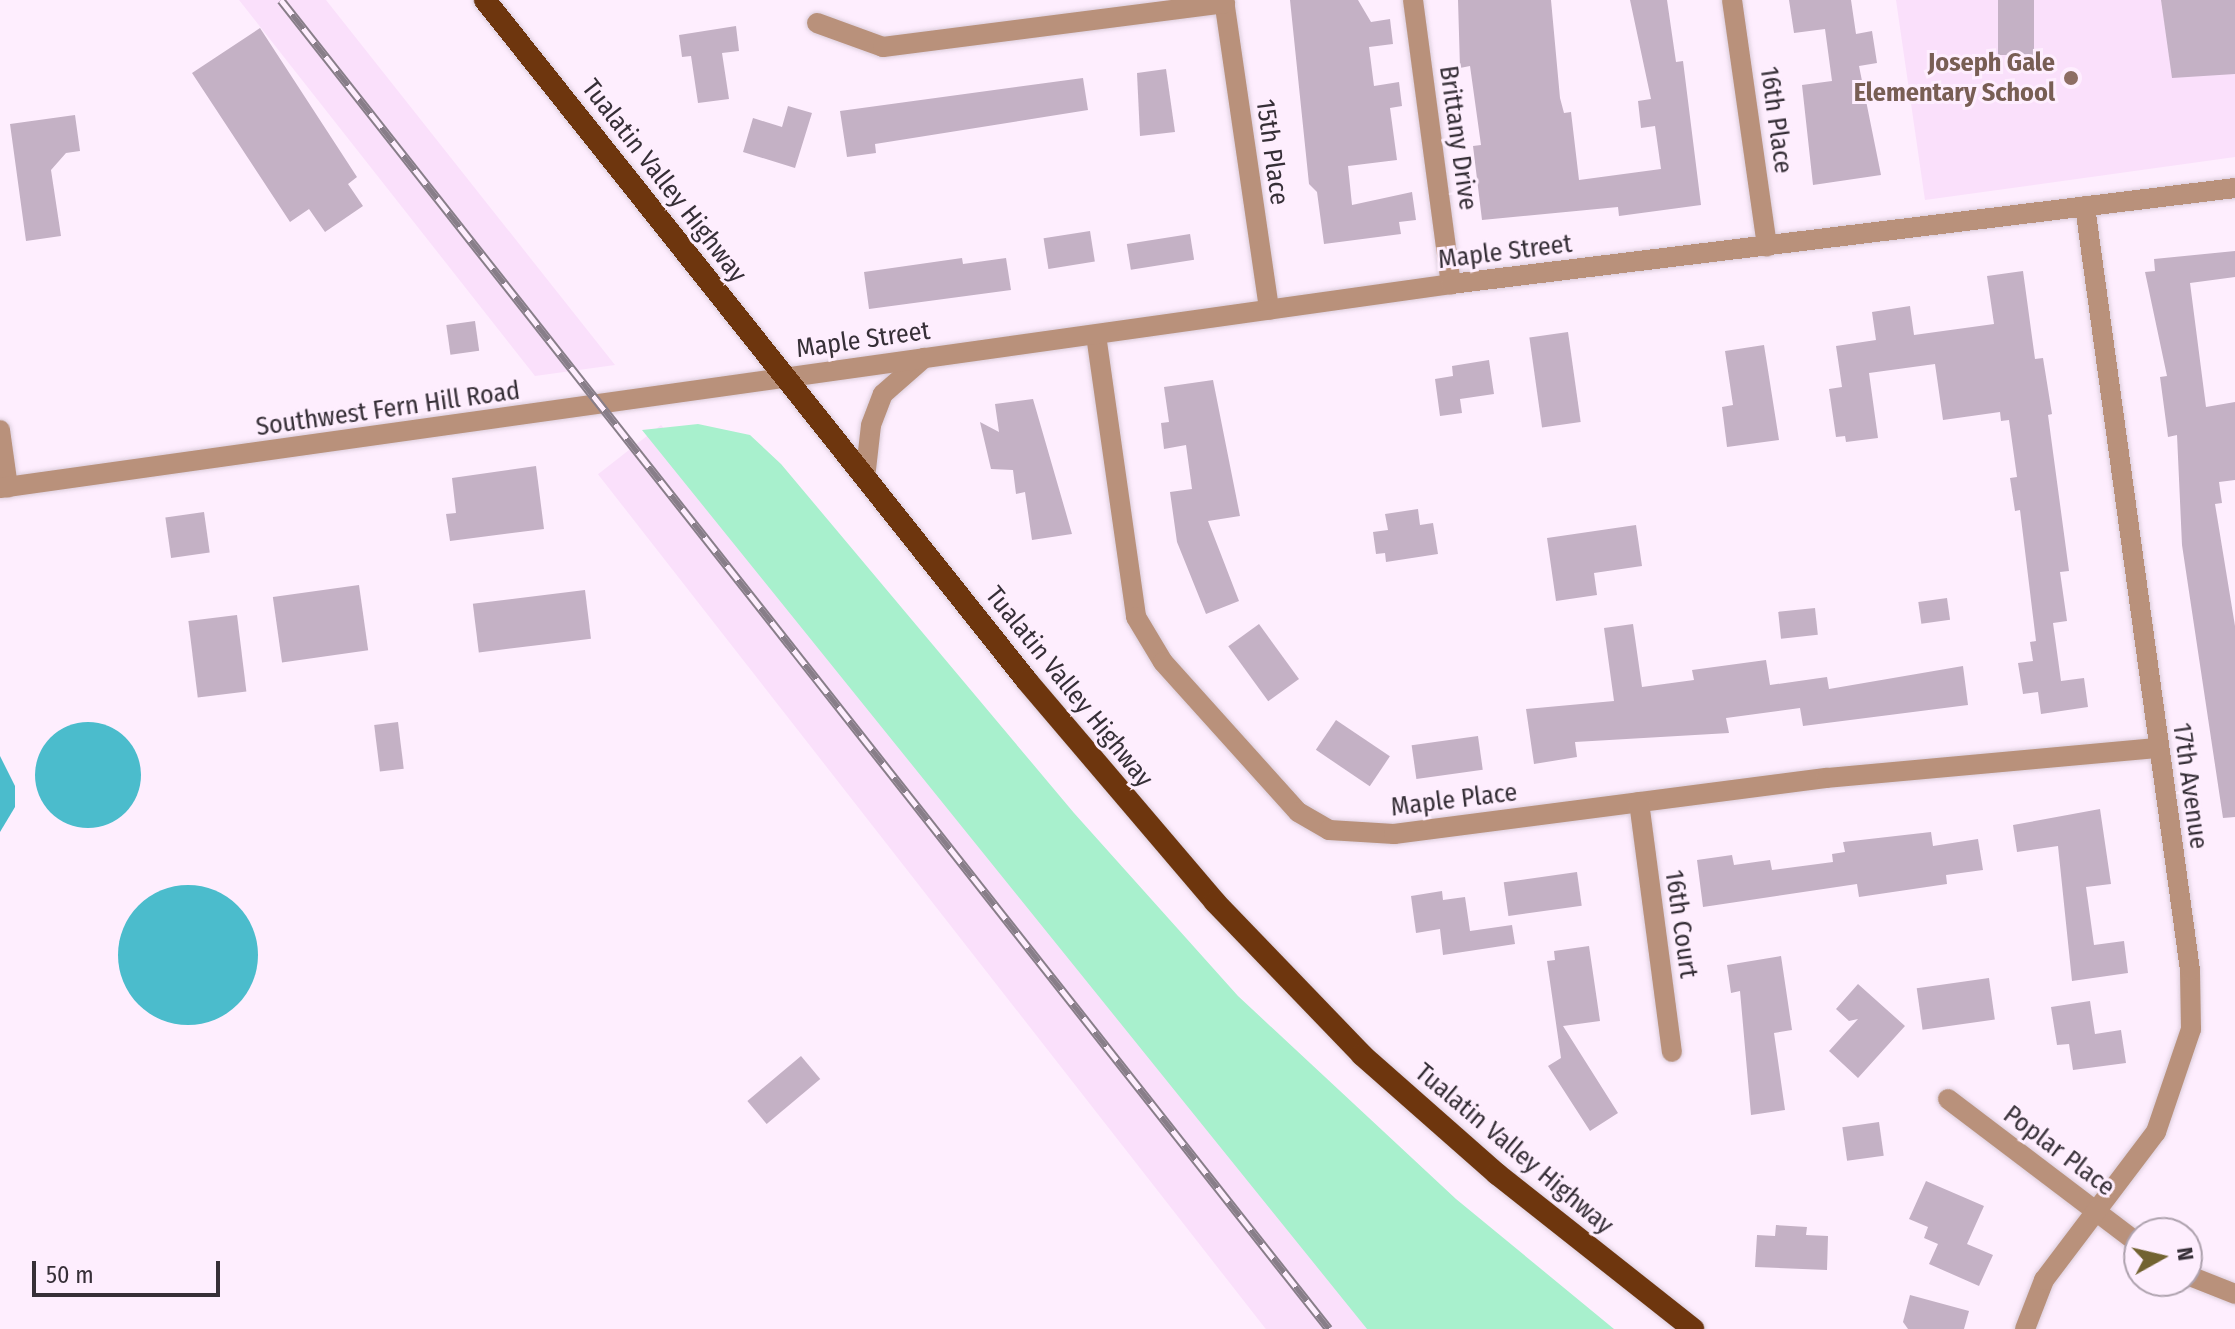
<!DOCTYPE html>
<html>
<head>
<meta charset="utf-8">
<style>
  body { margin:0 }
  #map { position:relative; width:2235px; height:1329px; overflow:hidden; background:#feeefe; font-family:"Fira Sans Condensed",sans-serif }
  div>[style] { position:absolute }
  .built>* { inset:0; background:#fae0fb; transform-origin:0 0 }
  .green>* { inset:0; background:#a8f0cd }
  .water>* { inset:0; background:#4bbccc }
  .round { border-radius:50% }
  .building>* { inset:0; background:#c4b1c5; transform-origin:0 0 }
  .roads { filter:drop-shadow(0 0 2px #daccda) drop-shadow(0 0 2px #daccda) }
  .minor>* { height:20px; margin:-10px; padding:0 10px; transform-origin:10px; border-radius:10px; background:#b9917b }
  .tertiary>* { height:20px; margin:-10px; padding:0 10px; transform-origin:10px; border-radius:10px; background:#b9917b }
  .trunk>* { height:22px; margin:-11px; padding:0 11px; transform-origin:11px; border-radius:11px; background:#6e360e }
  .rail>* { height:9px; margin-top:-4.5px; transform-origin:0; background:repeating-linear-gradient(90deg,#feeefe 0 18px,#887e89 0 36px); box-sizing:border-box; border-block:2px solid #887e89 }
  .dots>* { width:22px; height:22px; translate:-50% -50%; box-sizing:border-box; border:4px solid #feeefe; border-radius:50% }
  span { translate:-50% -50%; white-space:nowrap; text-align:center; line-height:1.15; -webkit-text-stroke:6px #feeefe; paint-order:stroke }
  .education-label { font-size:26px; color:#785e54; font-weight:700 }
  .right { translate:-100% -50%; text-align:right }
  .street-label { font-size:26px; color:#362f37 }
  .north { position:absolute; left:2123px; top:1217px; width:80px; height:80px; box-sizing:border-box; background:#feeefe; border:2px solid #aea2ae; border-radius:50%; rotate:82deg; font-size:22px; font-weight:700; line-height:32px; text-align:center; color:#362f37 }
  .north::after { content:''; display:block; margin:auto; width:28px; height:36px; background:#726331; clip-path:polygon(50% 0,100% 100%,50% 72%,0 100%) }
  .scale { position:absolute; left:32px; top:1261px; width:188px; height:36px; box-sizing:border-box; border:4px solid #362f37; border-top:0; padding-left:10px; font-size:24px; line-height:28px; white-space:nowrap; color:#362f37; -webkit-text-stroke:6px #feeefe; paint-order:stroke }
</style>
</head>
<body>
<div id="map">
  <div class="built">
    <div style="clip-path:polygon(239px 0,326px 0,615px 365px,535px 376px)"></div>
    <div style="clip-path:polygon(1896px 0,2235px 0,2235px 157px,1925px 200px)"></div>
    <div style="left:661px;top:425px;width:1151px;height:80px;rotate:52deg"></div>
  </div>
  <div class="green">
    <div style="clip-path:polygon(698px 424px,750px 435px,781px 464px,1074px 813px,1238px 996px,1456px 1199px,1614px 1329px,1367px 1329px,642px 430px)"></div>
  </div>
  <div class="water">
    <div class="round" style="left:35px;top:722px;width:106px;height:106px"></div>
    <div style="clip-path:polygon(0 756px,15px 786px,15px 807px,0 832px)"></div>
    <div class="round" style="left:118px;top:885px;width:140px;height:140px"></div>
  </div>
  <div class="building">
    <div style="clip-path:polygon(1290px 0,1358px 0,1371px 22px,1390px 19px,1393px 44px,1369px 47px,1374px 86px,1399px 82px,1402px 106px,1390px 108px,1397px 160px,1348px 166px,1352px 205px,1412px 192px,1416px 220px,1399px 222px,1401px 234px,1324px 244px,1317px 192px,1309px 184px)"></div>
    <div style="clip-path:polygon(1458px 0,1551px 0,1560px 98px,1564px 113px,1571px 112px,1579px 180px,1661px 169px,1655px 126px,1641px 128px,1638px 101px,1651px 99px,1630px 0,1667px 0,1676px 62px,1683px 61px,1701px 205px,1619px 216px,1618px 207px,1482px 220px,1473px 146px,1481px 145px,1470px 66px,1460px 68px)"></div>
    <div style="clip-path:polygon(1789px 0,1851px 0,1856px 34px,1872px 31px,1877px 63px,1859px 66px,1881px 175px,1813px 185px,1802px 85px,1832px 81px,1825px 29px,1794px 33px)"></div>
    <div style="left:1998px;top:0;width:36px;height:55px"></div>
    <div style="clip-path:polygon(2161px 0,2235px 0,2235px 74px,2172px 78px)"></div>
    <div style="clip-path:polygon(736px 26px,739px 51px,722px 53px,729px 99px,698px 103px,691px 56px,682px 57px,679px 35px)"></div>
    <div style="clip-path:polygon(260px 28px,357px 177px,348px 184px,363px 206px,325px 232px,309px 209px,290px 222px,192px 73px)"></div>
    <div style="clip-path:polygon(1166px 69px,1175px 132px,1140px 136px,1137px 73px)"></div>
    <div style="clip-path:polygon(1083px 78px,1088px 110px,875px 144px,876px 153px,847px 157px,840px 111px)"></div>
    <div style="clip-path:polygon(788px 106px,812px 113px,795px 168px,743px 152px,753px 118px,782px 127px)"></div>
    <div style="clip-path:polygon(75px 115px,80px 151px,66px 153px,51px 170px,61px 236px,26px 241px,10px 124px)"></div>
    <div style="left:1090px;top:231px;width:31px;height:47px;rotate:81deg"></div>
    <div style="left:1190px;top:234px;width:26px;height:64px;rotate:81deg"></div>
    <div style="clip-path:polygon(2235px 251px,2235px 277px,2190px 283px,2206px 407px,2235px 402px,2235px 480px,2219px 482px,2222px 503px,2215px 504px,2235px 626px,2235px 817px,2223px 818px,2182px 545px,2177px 435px,2168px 437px,2160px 377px,2167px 376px,2145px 272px,2155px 271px,2154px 259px)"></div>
    <div style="clip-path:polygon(962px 258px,963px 264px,1006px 258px,1011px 290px,869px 309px,864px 272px)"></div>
    <div style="clip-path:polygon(2023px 271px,2035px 359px,2043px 358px,2052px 414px,2048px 415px,2069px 571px,2060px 572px,2067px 621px,2053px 623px,2061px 681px,2084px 678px,2088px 707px,2041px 714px,2038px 692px,2023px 694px,2018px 663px,2033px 661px,2030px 642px,2036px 641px,2020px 510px,2015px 511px,2010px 478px,2017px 477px,2009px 420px,2001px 421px,2000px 412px,1943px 420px,1935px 364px,1869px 373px,1878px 438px,1846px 442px,1845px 436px,1836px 437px,1829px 389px,1842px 387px,1836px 346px,1876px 340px,1872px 312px,1910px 306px,1914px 335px,1994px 324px,1987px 276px)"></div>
    <div style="left:475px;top:321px;width:30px;height:29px;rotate:82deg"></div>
    <div style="left:1568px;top:332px;width:91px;height:39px;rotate:82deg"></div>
    <div style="clip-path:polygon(1764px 345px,1779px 440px,1727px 447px,1722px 407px,1733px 405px,1725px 351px)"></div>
    <div style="clip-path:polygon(1489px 360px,1494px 394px,1460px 399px,1462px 413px,1440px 416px,1435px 379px,1453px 376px,1452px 366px)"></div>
    <div style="clip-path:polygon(1213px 380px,1240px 516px,1208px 521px,1239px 601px,1206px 614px,1177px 542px,1170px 492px,1192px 489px,1186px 445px,1164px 449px,1161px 423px,1169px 422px,1164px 387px)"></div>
    <div style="clip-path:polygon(1033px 399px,1072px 534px,1032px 540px,1025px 492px,1016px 494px,1013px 470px,991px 469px,980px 422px,999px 432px,995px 404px)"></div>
    <div style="clip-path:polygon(536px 466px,544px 529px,450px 541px,446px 514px,456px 513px,452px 478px)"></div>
    <div style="clip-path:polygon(1418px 509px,1420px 525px,1433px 523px,1438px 554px,1386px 562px,1385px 553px,1376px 554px,1373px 532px,1388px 530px,1385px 514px)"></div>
    <div style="left:204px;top:512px;width:41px;height:39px;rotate:82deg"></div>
    <div style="clip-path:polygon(1636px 525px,1642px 566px,1594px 573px,1597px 595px,1556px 601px,1547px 538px)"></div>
    <div style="left:359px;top:585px;width:66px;height:87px;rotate:82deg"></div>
    <div style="left:585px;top:590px;width:49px;height:113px;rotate:83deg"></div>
    <div style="left:1947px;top:598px;width:22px;height:29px;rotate:82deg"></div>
    <div style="left:1815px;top:608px;width:27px;height:37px;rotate:84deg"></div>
    <div style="left:237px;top:615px;width:77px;height:49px;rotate:83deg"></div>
    <div style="left:1259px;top:624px;width:68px;height:38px;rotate:54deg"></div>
    <div style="clip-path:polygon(1633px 624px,1642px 687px,1694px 680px,1692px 670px,1766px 660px,1770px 685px,1827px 677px,1829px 689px,1963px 666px,1968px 705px,1803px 726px,1800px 708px,1726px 718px,1729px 733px,1575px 742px,1577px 757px,1534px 764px,1526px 709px,1614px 701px,1604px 628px)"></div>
    <div style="left:1336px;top:720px;width:65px;height:36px;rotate:34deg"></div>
    <div style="left:398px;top:722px;width:47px;height:24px;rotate:83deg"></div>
    <div style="left:1478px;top:736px;width:34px;height:67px;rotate:82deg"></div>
    <div style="clip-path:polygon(2100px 809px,2111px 884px,2086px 887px,2094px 945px,2124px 941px,2128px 973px,2072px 981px,2058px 846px,2017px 852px,2013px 825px)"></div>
    <div style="clip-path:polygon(1931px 832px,1933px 846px,1978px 839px,1983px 870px,1946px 875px,1947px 884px,1859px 897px,1857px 884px,1703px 907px,1697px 860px,1732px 855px,1734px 865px,1770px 860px,1772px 870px,1833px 862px,1832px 854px,1845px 852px,1843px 842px)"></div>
    <div style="left:1577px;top:872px;width:34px;height:74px;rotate:82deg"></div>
    <div style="clip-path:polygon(1442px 891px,1443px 900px,1465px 897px,1470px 931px,1512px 925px,1515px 944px,1443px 955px,1440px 929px,1416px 933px,1411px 896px)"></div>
    <div style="clip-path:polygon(1589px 946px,1600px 1021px,1563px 1026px,1618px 1113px,1590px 1131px,1548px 1066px,1561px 1058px,1547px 961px,1555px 960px,1554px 951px)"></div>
    <div style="clip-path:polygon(1781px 956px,1792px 1030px,1774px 1033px,1785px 1110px,1751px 1115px,1740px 991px,1731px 993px,1727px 965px)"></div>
    <div style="left:1989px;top:978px;width:42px;height:73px;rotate:82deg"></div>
    <div style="clip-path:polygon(1858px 984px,1905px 1026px,1858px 1078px,1829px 1051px,1858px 1019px,1849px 1021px,1836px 1009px)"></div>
    <div style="clip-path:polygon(2090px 1001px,2095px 1034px,2121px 1030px,2126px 1063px,2073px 1070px,2069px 1044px,2057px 1045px,2051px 1007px)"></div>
    <div style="left:801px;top:1056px;width:30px;height:70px;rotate:50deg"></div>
    <div style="left:1879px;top:1122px;width:34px;height:37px;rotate:82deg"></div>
    <div style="clip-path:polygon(1926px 1181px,1984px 1206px,1967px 1244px,1993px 1255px,1979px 1286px,1929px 1264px,1938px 1244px,1924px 1238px,1928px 1227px,1909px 1219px)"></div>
    <div style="clip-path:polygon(1776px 1225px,1807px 1227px,1806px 1235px,1828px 1236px,1827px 1270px,1755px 1267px,1757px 1235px,1775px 1236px)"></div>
    <div style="clip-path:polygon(1910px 1295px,1969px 1311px,1964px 1329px,1908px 1329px,1903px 1322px)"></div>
  </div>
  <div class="roads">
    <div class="minor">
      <div style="left:1224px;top:0;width:313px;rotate:81.7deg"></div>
      <div style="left:1413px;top:0;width:287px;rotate:82.4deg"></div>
      <div style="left:1732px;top:0;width:249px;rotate:81.9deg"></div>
      <div style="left:817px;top:23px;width:70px;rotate:20deg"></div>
      <div style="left:883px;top:47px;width:345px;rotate:-7.3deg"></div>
      <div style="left:1096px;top:335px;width:285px;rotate:81.9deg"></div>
      <div style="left:1136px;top:617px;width:52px;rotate:59deg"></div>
      <div style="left:1163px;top:662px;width:202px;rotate:48deg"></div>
      <div style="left:1298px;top:812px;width:36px;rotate:30deg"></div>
      <div style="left:1329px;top:830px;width:65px;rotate:3.5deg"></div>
      <div style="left:1394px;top:834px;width:437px;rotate:-7.4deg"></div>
      <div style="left:1827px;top:778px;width:332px;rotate:-5.2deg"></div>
      <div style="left:0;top:430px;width:58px;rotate:82deg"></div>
      <div style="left:1639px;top:802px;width:252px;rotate:82.5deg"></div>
      <div style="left:1948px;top:1099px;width:240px;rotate:37.2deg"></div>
      <div style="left:2187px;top:1275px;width:52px;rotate:21.6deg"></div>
      <div style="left:2025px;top:1329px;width:53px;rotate:-68.8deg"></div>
      <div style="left:2044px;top:1280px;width:186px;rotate:-52.9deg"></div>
      <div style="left:2156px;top:1132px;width:109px;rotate:-71.2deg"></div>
      <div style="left:2191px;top:1029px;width:59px;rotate:-91deg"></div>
      <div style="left:2190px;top:970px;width:771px;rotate:-97.83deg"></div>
    </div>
    <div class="tertiary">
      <div style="left:865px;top:478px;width:53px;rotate:-83.5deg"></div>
      <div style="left:871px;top:425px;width:33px;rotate:-69deg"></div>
      <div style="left:883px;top:394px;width:55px;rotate:-41.3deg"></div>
      <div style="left:0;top:488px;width:1465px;rotate:-8deg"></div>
      <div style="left:1451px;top:284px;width:790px;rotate:-6.98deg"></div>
    </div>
    <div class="trunk">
      <div style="left:485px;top:0;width:870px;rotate:51.48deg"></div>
      <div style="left:1027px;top:681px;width:290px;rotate:49.6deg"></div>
      <div style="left:1215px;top:902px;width:212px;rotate:46.1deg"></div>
      <div style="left:1362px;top:1055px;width:180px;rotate:41.4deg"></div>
      <div style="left:1497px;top:1174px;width:250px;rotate:38.3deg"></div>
    </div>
  </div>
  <div class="rail">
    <div style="left:281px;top:0;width:1692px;rotate:51.74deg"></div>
  </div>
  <div class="dots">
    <div style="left:2071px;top:78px;background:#8d6e63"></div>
  </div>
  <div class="education-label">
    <span class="right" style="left:2055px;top:78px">Joseph Gale<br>Elementary School</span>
  </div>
  <div class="street-label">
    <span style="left:1776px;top:120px;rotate:82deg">16th Place</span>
    <span style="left:1458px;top:138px;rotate:82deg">Brittany Drive</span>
    <span style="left:1272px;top:152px;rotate:82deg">15th Place</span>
    <span style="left:664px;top:181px;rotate:52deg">Tualatin Valley Highway</span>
    <span style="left:1505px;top:252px;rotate:-7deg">Maple Street</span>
    <span style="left:863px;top:340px;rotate:-8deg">Maple Street</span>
    <span style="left:388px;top:409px;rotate:-8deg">Southwest Fern Hill Road</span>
    <span style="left:1069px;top:687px;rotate:51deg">Tualatin Valley Highway</span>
    <span style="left:2190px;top:786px;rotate:82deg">17th Avenue</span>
    <span style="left:1454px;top:800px;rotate:-7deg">Maple Place</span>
    <span style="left:1681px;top:924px;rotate:82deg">16th Court</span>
    <span style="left:1514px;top:1149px;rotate:40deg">Tualatin Valley Highway</span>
    <span style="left:2059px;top:1151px;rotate:37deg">Poplar Place</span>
  </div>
  <div class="north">N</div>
  <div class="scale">50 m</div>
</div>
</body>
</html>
